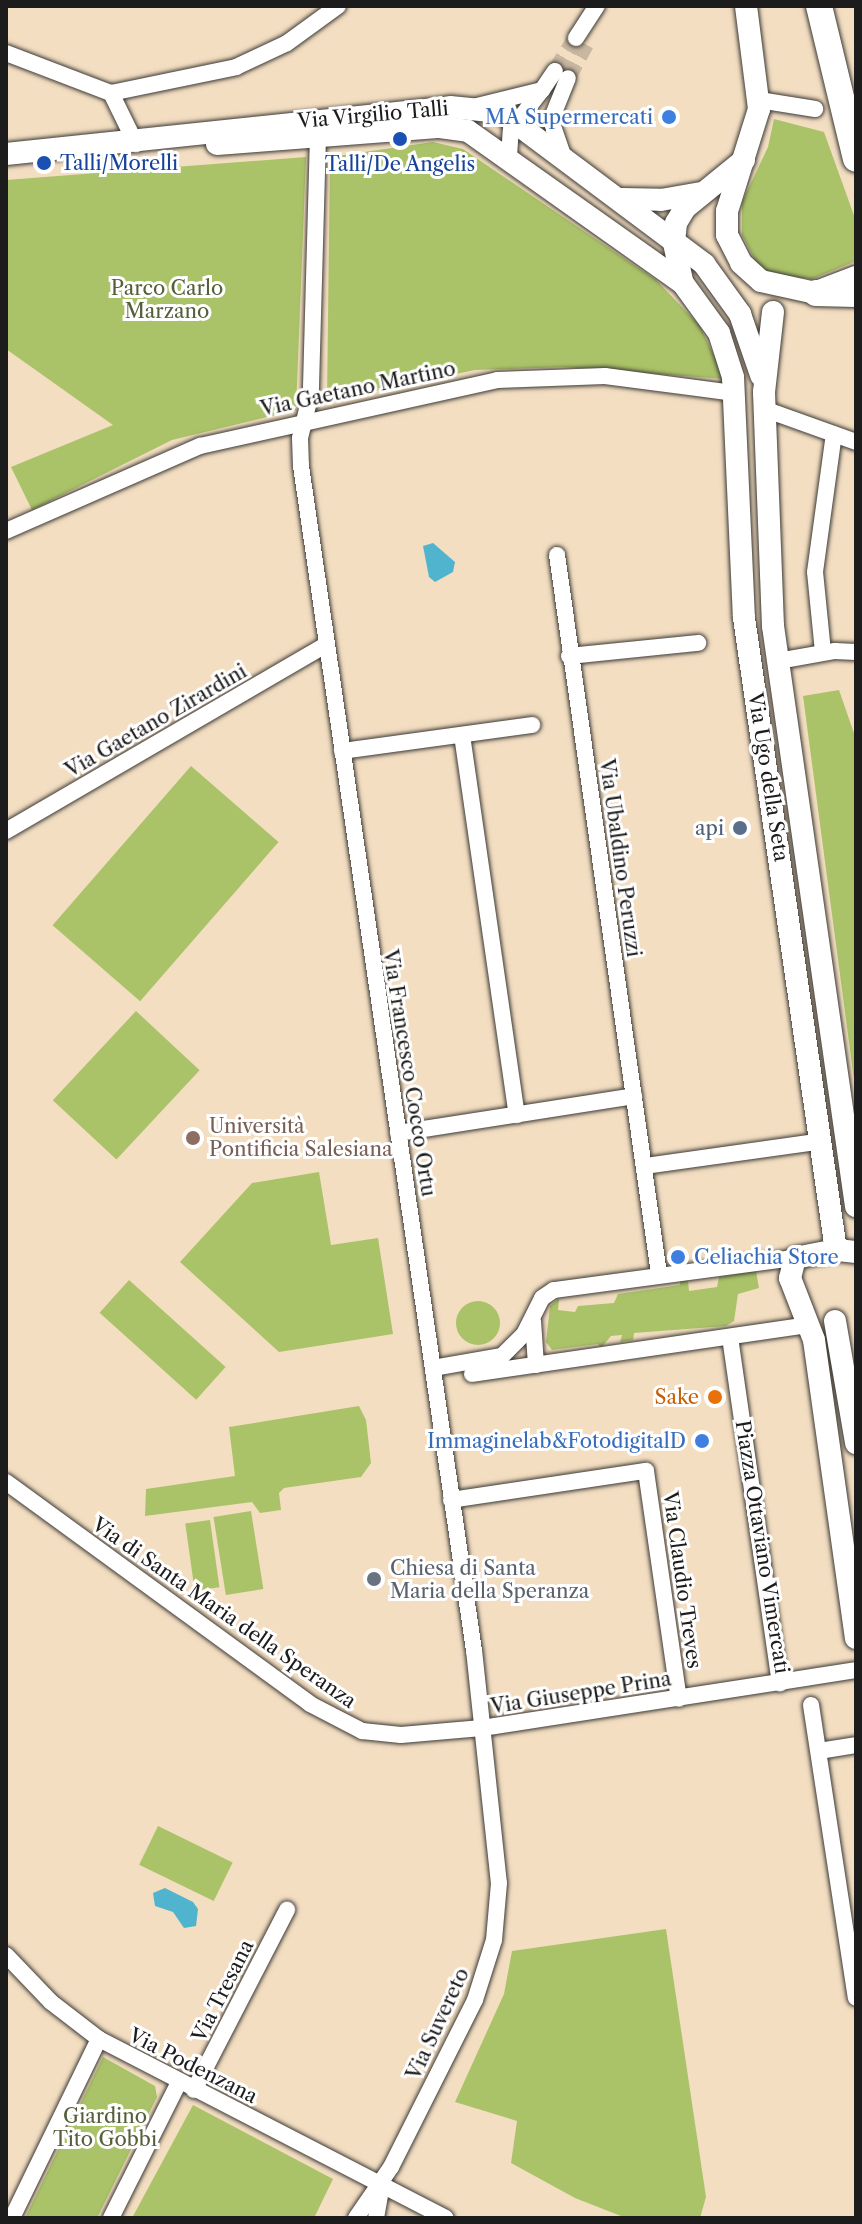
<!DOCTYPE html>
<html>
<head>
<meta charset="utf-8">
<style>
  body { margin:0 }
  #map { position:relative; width:862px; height:2224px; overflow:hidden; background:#f3dec2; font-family:"Libre Caslon Text",serif }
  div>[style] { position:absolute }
  .green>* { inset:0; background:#abc368; transform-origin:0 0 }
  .round { border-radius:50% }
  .water>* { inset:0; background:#51b4cf }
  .minor-tunnel>* { height:16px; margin-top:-8px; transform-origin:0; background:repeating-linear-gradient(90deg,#c8b7a1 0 16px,transparent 0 24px) }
  .roads { filter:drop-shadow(0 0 2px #3c3935) drop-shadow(0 0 2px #3c3935) }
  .minor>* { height:16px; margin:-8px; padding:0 8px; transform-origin:8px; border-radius:8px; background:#fff }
  .tertiary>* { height:22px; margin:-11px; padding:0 11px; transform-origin:11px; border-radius:11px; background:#fff }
  .primary>* { height:26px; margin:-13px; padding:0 13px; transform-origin:13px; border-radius:13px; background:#fff }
  .dots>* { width:22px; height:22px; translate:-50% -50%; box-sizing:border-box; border:4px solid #fff; border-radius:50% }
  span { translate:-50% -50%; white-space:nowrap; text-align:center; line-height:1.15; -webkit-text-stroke:6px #fff; paint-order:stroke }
  .street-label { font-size:20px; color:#1c1c1c }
  .shop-label { font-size:20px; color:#366cbe }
  .right { translate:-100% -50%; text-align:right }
  .left { translate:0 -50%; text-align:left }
  .transit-label { font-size:20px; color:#164399 }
  .park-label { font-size:20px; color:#555f3a }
  .service-label { font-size:20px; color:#4e5e75 }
  .education-label { font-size:20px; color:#785e54 }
  .food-label { font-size:20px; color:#c56008 }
  .worship-label { font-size:20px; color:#5b616d }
  .frame { position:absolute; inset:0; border:8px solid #1c1c1c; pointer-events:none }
</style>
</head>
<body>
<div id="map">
  <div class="green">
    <div style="clip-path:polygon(774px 119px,824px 132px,856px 221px,856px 261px,812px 279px,773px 275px,757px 264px,742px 235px,742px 202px,768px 147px)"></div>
    <div style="clip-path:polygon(433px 142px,463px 149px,656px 280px,700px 326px,725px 379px,563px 367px,475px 370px,327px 401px,330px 157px)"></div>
    <div style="clip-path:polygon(306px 157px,296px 410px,172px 440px,32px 510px,11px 467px,113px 425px,6px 349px,6px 180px)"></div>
    <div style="clip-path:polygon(839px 690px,856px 739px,856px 1095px,803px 696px)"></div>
    <div style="left:191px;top:766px;width:116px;height:211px;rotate:41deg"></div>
    <div style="left:136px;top:1011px;width:87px;height:122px;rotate:43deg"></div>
    <div style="clip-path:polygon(319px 1172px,331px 1245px,378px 1238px,393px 1334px,279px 1352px,180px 1262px,252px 1183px)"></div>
    <div style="clip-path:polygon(756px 1271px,759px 1288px,738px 1294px,734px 1321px,726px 1326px,634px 1333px,633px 1340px,620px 1342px,622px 1335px,611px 1336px,601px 1348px,598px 1344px,552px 1350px,546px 1342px,550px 1306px,559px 1299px,558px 1310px,575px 1312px,578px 1306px,614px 1303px,618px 1294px,680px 1285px,680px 1280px,688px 1280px,689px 1291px,717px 1287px,719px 1277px)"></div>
    <div style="left:129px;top:1280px;width:130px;height:44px;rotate:42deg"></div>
    <div class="round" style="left:456px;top:1301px;width:44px;height:44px"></div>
    <div style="clip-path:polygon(359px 1406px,366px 1420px,371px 1463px,361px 1477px,284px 1488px,279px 1493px,281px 1510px,260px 1513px,252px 1502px,145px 1516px,146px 1489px,235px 1476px,229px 1427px)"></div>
    <div style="left:251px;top:1511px;width:79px;height:38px;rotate:81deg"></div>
    <div style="left:210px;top:1520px;width:68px;height:25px;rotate:82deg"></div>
    <div style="left:158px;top:1826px;width:83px;height:43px;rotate:26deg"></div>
    <div style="clip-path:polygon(666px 1929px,706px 2197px,700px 2218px,626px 2218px,575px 2198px,511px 2163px,517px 2121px,455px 2102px,504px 1994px,512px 1951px)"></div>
    <div style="clip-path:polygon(103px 2057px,155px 2086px,157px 2097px,97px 2218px,25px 2218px)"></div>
    <div style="clip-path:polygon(193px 2105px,333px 2179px,314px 2218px,132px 2218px)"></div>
  </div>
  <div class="water">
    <div style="clip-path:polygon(433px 543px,455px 562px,453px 572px,435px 582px,429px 577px,423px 546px)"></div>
    <div style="clip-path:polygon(165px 1888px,193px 1902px,198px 1909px,196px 1926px,184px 1928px,173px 1912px,155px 1906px,153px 1893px)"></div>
  </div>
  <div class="minor-tunnel">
    <div style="left:555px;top:71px;width:39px;rotate:-58deg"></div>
    <div style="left:568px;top:78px;width:38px;rotate:-62deg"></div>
  </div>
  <div class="roads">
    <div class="minor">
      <div style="left:576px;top:38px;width:38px;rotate:-57deg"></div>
      <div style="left:6px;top:53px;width:112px;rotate:20.9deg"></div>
      <div style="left:111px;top:93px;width:128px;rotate:-11.7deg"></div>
      <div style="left:236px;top:67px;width:56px;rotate:-25.2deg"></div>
      <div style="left:287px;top:43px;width:63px;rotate:-36deg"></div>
      <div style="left:111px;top:93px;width:57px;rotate:63.9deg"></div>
      <div style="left:759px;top:100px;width:57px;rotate:9.1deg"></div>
      <div style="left:477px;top:106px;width:67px;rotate:-13.8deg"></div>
      <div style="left:542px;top:90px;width:23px;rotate:-56deg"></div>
      <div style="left:318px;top:136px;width:257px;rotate:91.6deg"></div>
      <div style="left:311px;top:393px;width:46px;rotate:103.7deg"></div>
      <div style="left:300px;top:438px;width:28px;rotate:88deg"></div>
      <div style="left:301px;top:466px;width:1197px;rotate:81.69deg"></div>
      <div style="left:474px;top:1650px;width:234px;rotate:83.9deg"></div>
      <div style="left:499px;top:1883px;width:57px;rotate:95deg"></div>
      <div style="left:494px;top:1940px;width:63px;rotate:107.6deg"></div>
      <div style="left:475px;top:2000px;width:187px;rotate:116.7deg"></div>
      <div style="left:391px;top:2167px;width:62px;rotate:124.5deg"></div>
      <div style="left:563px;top:155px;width:37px;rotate:-109deg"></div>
      <div style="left:551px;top:120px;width:45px;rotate:-68deg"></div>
      <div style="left:509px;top:156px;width:26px;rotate:-86deg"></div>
      <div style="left:511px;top:130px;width:49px;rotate:-52.4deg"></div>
      <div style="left:764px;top:409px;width:98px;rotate:19.7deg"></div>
      <div style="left:6px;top:531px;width:212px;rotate:-23.7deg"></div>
      <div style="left:200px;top:446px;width:304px;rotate:-12.5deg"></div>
      <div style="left:497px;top:380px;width:108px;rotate:-2.1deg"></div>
      <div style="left:605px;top:376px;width:131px;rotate:7.5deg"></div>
      <div style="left:557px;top:555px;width:726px;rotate:81.93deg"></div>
      <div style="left:823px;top:652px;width:80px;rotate:-95.7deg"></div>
      <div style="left:815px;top:572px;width:139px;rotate:-82.2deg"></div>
      <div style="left:569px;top:656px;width:130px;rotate:-5.8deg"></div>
      <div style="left:778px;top:661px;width:58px;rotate:-10deg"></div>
      <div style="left:835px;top:651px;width:21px;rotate:3deg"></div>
      <div style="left:462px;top:735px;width:384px;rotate:81.8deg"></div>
      <div style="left:342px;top:751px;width:192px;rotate:-7.8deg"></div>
      <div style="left:6px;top:831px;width:370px;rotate:-30.2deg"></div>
      <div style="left:398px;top:1133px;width:239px;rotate:-8.9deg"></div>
      <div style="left:645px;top:1166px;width:179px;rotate:-8deg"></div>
      <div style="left:533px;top:1321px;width:44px;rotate:86.1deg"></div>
      <div style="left:730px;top:1337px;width:350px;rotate:81.8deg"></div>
      <div style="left:433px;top:1368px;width:70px;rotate:-9.9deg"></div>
      <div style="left:502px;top:1356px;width:31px;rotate:-45deg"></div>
      <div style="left:524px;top:1334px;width:40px;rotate:-63.4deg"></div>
      <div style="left:542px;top:1298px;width:14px;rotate:-34deg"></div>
      <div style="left:554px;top:1290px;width:243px;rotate:-7.6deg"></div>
      <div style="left:472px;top:1374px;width:338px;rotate:-8.3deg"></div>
      <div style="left:6px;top:1482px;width:376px;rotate:36.1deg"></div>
      <div style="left:310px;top:1704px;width:59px;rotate:27.4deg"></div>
      <div style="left:362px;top:1731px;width:39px;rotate:6deg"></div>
      <div style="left:401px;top:1735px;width:81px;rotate:-4.9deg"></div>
      <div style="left:482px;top:1728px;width:378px;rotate:-8.8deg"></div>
      <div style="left:451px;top:1500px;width:197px;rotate:-8.5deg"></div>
      <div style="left:646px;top:1471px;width:230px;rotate:81.8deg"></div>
      <div style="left:811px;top:1705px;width:296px;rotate:81.3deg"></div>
      <div style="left:819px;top:1751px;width:37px;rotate:-9deg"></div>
      <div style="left:6px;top:1955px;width:65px;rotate:46.2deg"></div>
      <div style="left:51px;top:2002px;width:61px;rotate:37.6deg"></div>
      <div style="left:99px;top:2039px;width:390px;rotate:27.3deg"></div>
      <div style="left:194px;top:2090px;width:203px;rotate:-62.7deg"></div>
      <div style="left:12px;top:2218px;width:199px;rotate:-64.1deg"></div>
      <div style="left:111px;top:2218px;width:152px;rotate:-63.4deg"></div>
      <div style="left:376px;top:2218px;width:35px;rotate:-80deg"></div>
    </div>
    <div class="tertiary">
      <div style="left:746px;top:6px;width:104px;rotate:82.8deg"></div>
      <div style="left:759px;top:109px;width:107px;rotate:107.4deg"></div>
      <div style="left:727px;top:211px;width:24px;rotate:90deg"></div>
      <div style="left:727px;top:235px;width:31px;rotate:63deg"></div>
      <div style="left:741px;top:263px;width:27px;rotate:42deg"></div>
      <div style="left:761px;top:281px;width:56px;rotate:12.3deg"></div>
      <div style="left:217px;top:144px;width:224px;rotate:-4.4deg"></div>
      <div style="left:440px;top:127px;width:28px;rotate:8deg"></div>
      <div style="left:468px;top:131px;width:261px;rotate:35.3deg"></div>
      <div style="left:6px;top:154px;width:446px;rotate:-6deg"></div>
      <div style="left:450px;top:107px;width:51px;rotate:5.6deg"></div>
      <div style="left:501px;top:112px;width:254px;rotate:36.8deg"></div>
      <div style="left:704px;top:264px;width:62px;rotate:54.2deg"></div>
      <div style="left:740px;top:314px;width:65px;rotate:71deg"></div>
      <div style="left:744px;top:160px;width:76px;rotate:140.9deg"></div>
      <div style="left:685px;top:208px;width:17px;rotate:121deg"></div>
      <div style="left:676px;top:223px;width:20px;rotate:96deg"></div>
      <div style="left:674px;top:243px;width:40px;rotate:78deg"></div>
      <div style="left:682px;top:282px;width:63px;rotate:54deg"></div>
      <div style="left:719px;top:333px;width:46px;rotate:72.3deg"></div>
      <div style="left:733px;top:377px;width:241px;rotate:87.4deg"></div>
      <div style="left:744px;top:618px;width:639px;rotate:81.72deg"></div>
      <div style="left:622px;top:199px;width:39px;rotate:1deg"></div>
      <div style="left:661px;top:200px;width:39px;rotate:-10deg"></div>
      <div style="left:819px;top:291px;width:40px;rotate:-21deg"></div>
      <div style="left:773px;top:312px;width:81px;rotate:96.4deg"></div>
      <div style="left:764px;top:392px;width:234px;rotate:87.8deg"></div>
      <div style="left:773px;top:626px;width:586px;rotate:81.86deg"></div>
      <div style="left:856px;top:1252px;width:20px;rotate:-174deg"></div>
      <div style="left:836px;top:1250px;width:42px;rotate:169deg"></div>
      <div style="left:795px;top:1258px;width:21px;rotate:104deg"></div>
      <div style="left:790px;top:1278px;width:66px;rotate:68.8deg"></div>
      <div style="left:814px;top:1340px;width:301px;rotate:82deg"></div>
      <div style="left:835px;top:1321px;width:124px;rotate:80.2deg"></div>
    </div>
    <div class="primary">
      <div style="left:819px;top:6px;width:157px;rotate:76.4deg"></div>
      <div style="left:816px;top:293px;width:40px;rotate:1.4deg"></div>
    </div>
  </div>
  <div class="dots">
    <div style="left:669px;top:117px;background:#3f7fe0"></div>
    <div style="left:400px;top:139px;background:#1a4fb4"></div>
    <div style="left:44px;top:163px;background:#1a4fb4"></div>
    <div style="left:740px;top:828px;background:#5c6f8a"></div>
    <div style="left:193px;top:1138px;background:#8d6e63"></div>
    <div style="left:678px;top:1257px;background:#3f7fe0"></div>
    <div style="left:715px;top:1397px;background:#e8710a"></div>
    <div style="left:702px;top:1441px;background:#3f7fe0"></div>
    <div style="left:374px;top:1579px;background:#6b7280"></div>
  </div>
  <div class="street-label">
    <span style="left:373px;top:115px;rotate:-5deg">Via Virgilio Talli</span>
    <span style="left:358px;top:389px;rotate:-12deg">Via Gaetano Martino</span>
    <span style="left:156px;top:721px;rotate:-30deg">Via Gaetano Zirardini</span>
    <span style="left:768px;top:777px;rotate:81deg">Via Ugo della Seta</span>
    <span style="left:620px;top:858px;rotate:82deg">Via Ubaldino Peruzzi</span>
    <span style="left:409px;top:1073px;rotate:81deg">Via Francesco Cocco Ortu</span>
    <span style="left:762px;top:1547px;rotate:81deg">Piazza Ottaviano Vimercati</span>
    <span style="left:682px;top:1580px;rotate:82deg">Via Claudio Treves</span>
    <span style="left:224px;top:1613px;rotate:35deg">Via di Santa Maria della Speranza</span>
    <span style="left:581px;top:1693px;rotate:-9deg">Via Giuseppe Prina</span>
    <span style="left:223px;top:1991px;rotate:-63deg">Via Tresana</span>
    <span style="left:438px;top:2024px;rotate:-65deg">Via Suvereto</span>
    <span style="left:193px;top:2066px;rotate:27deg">Via Podenzana</span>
  </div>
  <div class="shop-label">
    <span class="right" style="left:653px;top:117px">MA Supermercati</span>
    <span class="left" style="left:694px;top:1257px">Celiachia Store</span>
    <span class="right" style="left:686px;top:1441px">Immaginelab&amp;FotodigitalD</span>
  </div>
  <div class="transit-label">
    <span class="left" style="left:60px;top:163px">Talli/Morelli</span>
    <span style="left:400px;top:164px">Talli/De Angelis</span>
  </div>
  <div class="park-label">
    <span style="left:167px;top:300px">Parco Carlo<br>Marzano</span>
    <span style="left:105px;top:2128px">Giardino<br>Tito Gobbi</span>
  </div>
  <div class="service-label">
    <span class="right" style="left:724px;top:828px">api</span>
  </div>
  <div class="education-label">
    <span class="left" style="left:209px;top:1138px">Università<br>Pontificia Salesiana</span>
  </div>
  <div class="food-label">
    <span class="right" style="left:699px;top:1397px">Sake</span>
  </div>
  <div class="worship-label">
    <span class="left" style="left:390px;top:1580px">Chiesa di Santa<br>Maria della Speranza</span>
  </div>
  <div class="frame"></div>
</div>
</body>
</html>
